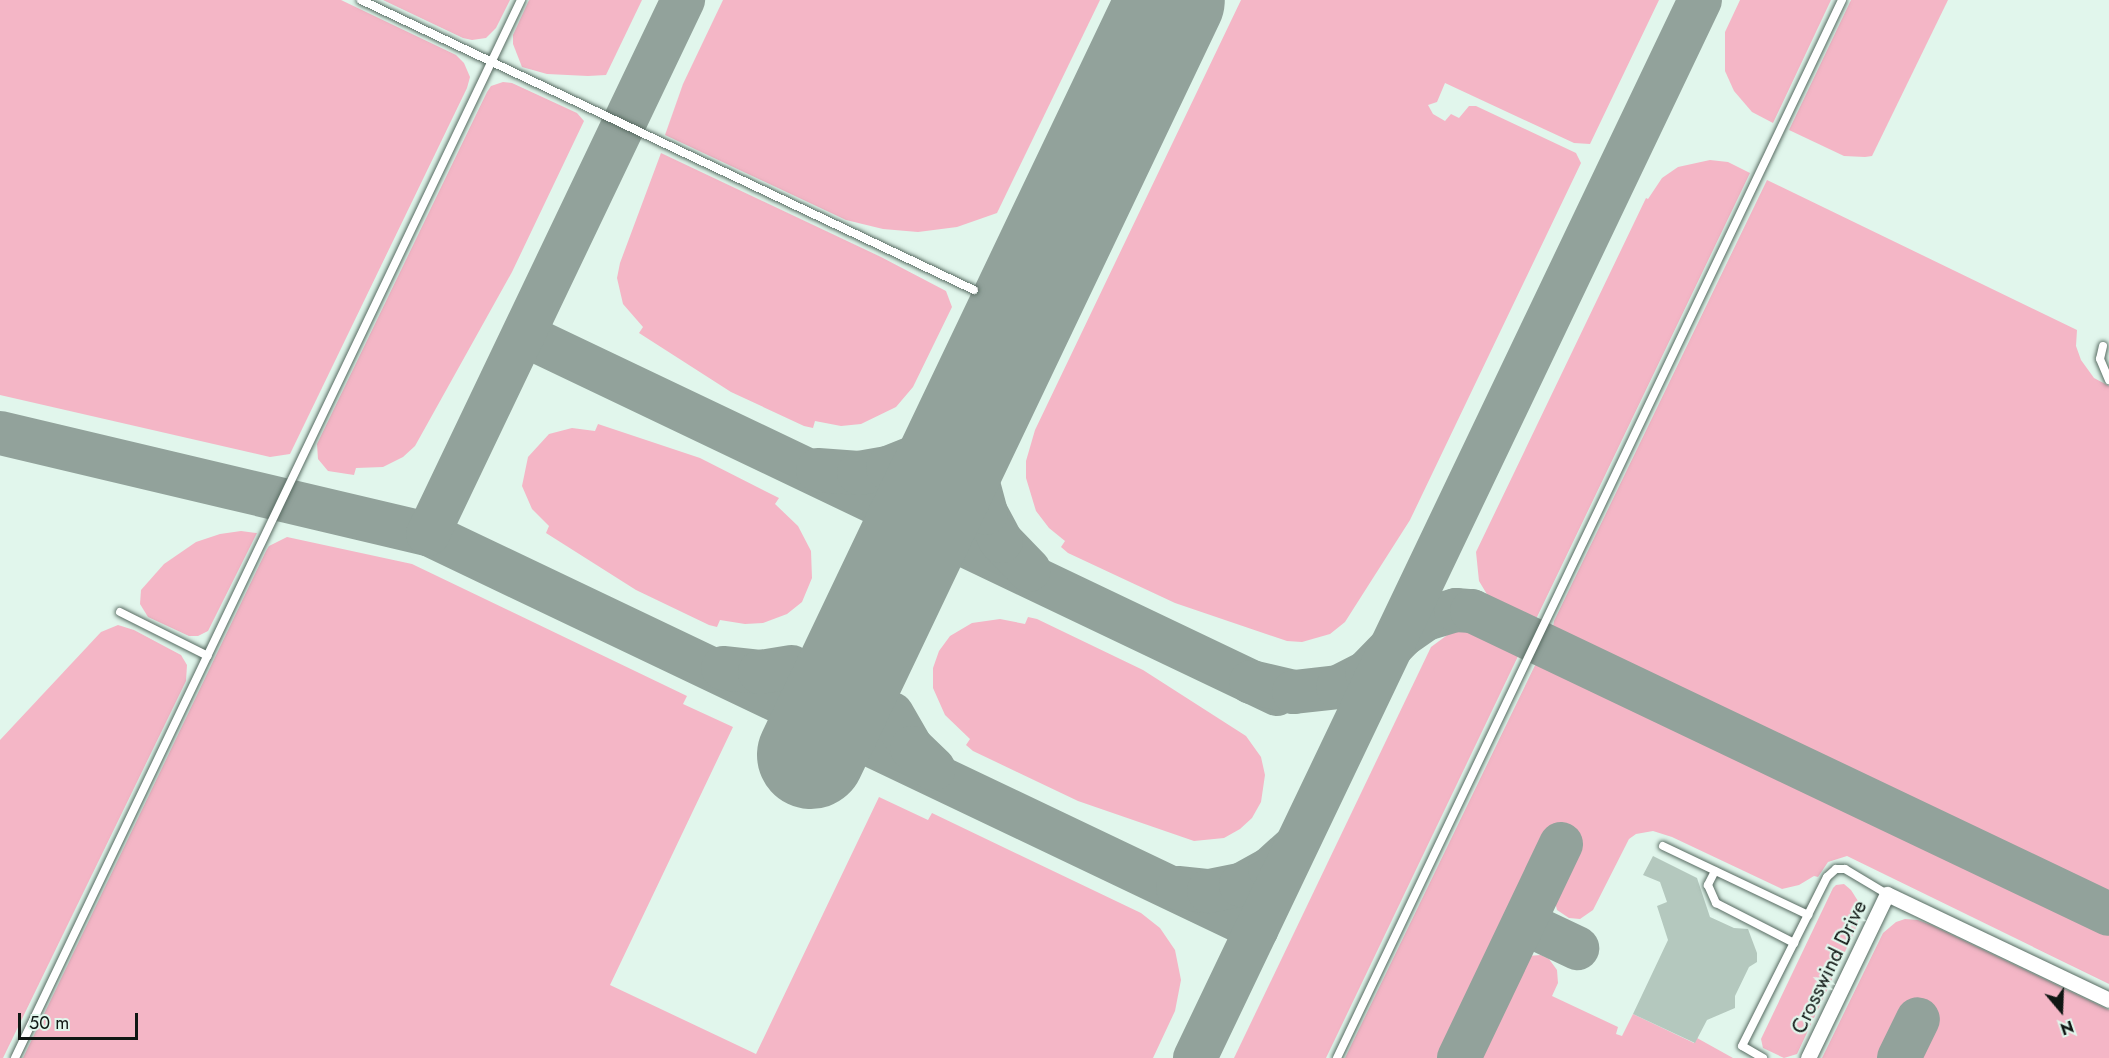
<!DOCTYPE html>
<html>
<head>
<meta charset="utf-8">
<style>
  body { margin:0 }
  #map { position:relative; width:2109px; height:1058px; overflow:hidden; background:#e1f6ec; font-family:Jost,sans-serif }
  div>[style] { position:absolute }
  .green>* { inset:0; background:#f4b6c6 }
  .taxiway>* { height:44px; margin:-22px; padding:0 22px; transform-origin:22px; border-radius:22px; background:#92a29b }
  .runway>* { height:108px; margin:-54px; padding:0 54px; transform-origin:54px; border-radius:54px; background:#92a29b }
  .building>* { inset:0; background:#b4c8be }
  .roads { filter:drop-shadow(0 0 2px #576a61) drop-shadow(0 0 2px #576a61) }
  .lane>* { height:8px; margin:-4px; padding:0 4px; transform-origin:4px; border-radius:4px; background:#fff }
  .street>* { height:15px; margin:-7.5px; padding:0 7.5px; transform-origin:7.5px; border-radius:7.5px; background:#fff }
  span { translate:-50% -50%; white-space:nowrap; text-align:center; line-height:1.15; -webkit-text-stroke:4.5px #e1f6ec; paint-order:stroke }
  .street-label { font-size:21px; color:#101714 }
  .north { position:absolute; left:2031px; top:980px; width:60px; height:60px; -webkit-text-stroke:4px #e1f6ec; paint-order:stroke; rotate:161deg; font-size:16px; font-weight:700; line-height:24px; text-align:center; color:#101714 }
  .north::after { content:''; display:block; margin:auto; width:21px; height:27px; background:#101714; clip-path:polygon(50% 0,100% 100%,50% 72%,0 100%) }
  .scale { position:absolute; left:18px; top:1013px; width:120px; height:27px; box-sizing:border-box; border:3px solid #101714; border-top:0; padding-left:8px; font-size:18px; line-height:21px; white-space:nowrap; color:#101714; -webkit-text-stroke:4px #e1f6ec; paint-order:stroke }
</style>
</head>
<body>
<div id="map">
  <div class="green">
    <div style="clip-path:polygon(0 0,341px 0,456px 55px,464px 63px,470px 77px,467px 88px,290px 454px,270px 457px,0 395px)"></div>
    <div style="clip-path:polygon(383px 0,510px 0,496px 28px,486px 38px,472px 40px,463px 38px)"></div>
    <div style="clip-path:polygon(529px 0,642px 0,606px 75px,588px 76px,547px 74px,522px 67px,513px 44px,513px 35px)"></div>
    <div style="clip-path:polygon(723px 0,1100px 0,997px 213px,957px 227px,918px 232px,883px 229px,846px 220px,665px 135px,683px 84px)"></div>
    <div style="clip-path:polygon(1241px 0,1659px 0,1590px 144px,1574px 143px,1445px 83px,1437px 102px,1428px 105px,1433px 114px,1445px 121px,1451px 114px,1459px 118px,1469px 106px,1476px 106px,1576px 153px,1581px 163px,1410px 520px,1345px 622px,1330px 634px,1302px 642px,1287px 641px,1175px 603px,1068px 553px,1061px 547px,1065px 541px,1049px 528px,1036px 511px,1026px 478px,1026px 461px,1035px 430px)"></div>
    <div style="clip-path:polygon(1740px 0,1831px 0,1773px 123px,1752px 112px,1734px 91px,1725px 71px,1725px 32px)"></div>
    <div style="clip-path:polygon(1851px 0,1948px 0,1872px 156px,1865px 157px,1844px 156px,1789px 130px)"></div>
    <div style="clip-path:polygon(503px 82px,512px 83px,577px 113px,584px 121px,512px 272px,415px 446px,403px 457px,383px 467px,356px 468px,354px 475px,328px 471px,318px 459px,317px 444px,487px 92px,491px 86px)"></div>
    <div style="clip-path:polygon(661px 153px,881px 257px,946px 291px,952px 307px,913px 387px,896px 407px,861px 424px,841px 426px,815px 421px,813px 428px,804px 426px,731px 392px,639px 333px,643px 327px,623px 304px,617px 278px,620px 263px)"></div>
    <div style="clip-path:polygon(1710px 160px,1728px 162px,1750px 173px,1537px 617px,1532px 623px,1505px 610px,1488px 596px,1479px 581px,1476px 552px,1646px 198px,1648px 199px,1662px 178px,1678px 167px)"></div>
    <div style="clip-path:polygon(1767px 180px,2077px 330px,2076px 346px,2081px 360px,2094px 378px,2109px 386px,2109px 899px,1552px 632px,1554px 621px)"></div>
    <div style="clip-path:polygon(598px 424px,700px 458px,779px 498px,775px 504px,798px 526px,811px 551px,812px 578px,802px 602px,787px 614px,763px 623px,745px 624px,720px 620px,717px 627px,709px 625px,636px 590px,546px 533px,549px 526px,532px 509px,522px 486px,528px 457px,549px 434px,572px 428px,595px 431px)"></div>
    <div style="clip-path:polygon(241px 531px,257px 533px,208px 631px,198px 636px,189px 636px,148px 617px,140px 604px,141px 590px,164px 564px,196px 542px,220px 534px)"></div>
    <div style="clip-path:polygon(287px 537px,412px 564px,687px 696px,683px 704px,733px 727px,610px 985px,756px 1054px,879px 797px,928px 820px,932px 813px,1141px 913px,1160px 928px,1175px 950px,1181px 980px,1175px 1011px,1153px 1058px,23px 1058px,266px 551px,269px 546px)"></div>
    <div style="clip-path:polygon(1028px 617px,1037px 619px,1143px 670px,1246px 736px,1261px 757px,1265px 775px,1261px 802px,1252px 818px,1240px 829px,1224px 838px,1194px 841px,1078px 801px,973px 751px,966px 745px,970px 739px,945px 715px,933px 688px,933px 668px,939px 651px,950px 636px,972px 623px,1000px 619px,1025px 624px)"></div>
    <div style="clip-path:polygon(118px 625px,134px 630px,181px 655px,187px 665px,186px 681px,3px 1058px,0 1058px,0 740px,101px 632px)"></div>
    <div style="clip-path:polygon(1474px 628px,1494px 633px,1520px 645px,1521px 650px,1326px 1058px,1234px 1058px,1431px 647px,1450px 633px)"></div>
    <div style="clip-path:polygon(1540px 655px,2109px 928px,2109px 984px,1847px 856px,1828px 862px,1818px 877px,1814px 876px,1799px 885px,1782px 889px,1672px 837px,1653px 831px,1636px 834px,1629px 839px,1593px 910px,1580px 919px,1569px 918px,1557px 910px,1552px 890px,1574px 843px,1551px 832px,1444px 1058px,1345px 1058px)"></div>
    <div style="clip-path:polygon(1844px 884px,1851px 890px,1858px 901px,1858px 924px,1797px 1054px,1784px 1058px,1763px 1048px,1761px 1039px,1833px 888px,1836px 885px)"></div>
    <div style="clip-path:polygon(1905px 919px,1918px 920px,1931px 925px,2109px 1010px,2109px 1058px,1912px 1058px,1932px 1014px,1910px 1003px,1883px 1058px,1822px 1058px,1883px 933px,1896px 922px)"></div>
    <div style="clip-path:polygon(1541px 955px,1549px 959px,1557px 970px,1558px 983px,1552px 996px,1618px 1027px,1616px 1034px,1622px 1036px,1633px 1014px,1694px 1043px,1697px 1038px,1733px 1058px,1472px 1058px,1516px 966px,1527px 956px)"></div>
  </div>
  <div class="taxiway">
    <div style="left:524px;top:335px;width:834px;rotate:25.49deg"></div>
    <div style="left:0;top:433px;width:440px;rotate:13.3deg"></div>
    <div style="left:428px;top:534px;width:918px;rotate:25.48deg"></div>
    <div style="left:818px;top:470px;width:41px;rotate:4.2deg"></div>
    <div style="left:859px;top:473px;width:29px;rotate:-10deg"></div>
    <div style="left:888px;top:468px;width:31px;rotate:-22deg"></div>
    <div style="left:917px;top:456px;width:49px;rotate:-36.6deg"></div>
    <div style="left:956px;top:427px;width:44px;rotate:-55.2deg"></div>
    <div style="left:428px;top:534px;width:592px;rotate:-64.47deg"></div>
    <div style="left:1029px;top:570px;width:40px;rotate:-134deg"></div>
    <div style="left:1001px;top:541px;width:32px;rotate:-118deg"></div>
    <div style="left:986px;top:513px;width:39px;rotate:-105deg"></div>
    <div style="left:976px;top:475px;width:35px;rotate:-92deg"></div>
    <div style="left:975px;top:440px;width:44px;rotate:-75.7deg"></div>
    <div style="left:986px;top:397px;width:152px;rotate:-64.6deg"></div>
    <div style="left:723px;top:668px;width:37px;rotate:6deg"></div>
    <div style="left:760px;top:672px;width:32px;rotate:-9deg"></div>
    <div style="left:1251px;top:682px;width:44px;rotate:13.1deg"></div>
    <div style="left:1294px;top:692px;width:44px;rotate:-6.5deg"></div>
    <div style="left:1338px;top:687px;width:33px;rotate:-27deg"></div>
    <div style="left:1367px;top:672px;width:52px;rotate:-45.8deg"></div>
    <div style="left:1403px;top:635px;width:28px;rotate:-35deg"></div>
    <div style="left:1426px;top:619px;width:31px;rotate:-17deg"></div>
    <div style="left:1456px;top:610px;width:16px;rotate:4deg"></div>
    <div style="left:1472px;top:611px;width:705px;rotate:25.44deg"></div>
    <div style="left:892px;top:714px;width:39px;rotate:60deg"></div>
    <div style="left:912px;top:748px;width:30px;rotate:44deg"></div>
    <div style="left:1178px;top:888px;width:31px;rotate:6deg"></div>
    <div style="left:1209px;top:891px;width:33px;rotate:-11deg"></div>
    <div style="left:1241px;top:885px;width:33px;rotate:-29deg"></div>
    <div style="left:1270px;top:869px;width:31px;rotate:-42deg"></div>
    <div style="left:1524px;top:923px;width:59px;rotate:25.3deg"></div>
    <div style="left:1195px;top:1058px;width:1172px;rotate:-64.48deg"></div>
    <div style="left:1459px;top:1058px;width:237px;rotate:-64.5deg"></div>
    <div style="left:1899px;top:1058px;width:43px;rotate:-64deg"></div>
  </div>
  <div class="runway">
    <div style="left:811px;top:755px;width:836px;rotate:-64.51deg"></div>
  </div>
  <div class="building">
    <div style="clip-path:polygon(1653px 856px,1697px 878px,1710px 917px,1734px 928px,1748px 929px,1757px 953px,1757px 962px,1749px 967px,1735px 996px,1735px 1008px,1707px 1020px,1695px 1043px,1633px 1014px,1668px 940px,1657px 906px,1667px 902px,1660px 882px,1643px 875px)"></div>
  </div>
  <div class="roads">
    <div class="lane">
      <div style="left:361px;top:0;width:678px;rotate:25.32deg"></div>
      <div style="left:2103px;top:346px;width:13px;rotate:103deg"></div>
      <div style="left:2100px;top:359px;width:23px;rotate:67deg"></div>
      <div style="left:120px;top:612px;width:98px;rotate:26.6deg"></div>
      <div style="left:1663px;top:846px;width:161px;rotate:25.4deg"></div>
      <div style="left:1715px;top:871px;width:16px;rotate:117deg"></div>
      <div style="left:1708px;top:885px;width:20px;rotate:66deg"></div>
      <div style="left:1716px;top:903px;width:88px;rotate:27.1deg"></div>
      <div style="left:15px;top:1058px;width:1173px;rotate:-64.44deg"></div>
      <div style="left:1337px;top:1058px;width:1172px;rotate:-64.48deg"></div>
      <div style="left:1763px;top:1058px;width:24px;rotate:-150deg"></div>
      <div style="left:1742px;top:1046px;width:189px;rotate:-63.3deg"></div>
      <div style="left:1827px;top:877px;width:12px;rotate:-42deg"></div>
      <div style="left:1836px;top:869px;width:9px"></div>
      <div style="left:1845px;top:869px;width:49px;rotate:30.8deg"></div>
    </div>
    <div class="street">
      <div style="left:1808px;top:1058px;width:182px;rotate:-64.3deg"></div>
      <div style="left:1887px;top:894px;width:246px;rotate:25.5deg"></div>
    </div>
  </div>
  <div class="street-label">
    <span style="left:1829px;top:967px;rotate:-64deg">Crosswind Drive</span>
  </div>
  <div class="north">N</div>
  <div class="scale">50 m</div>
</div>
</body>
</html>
